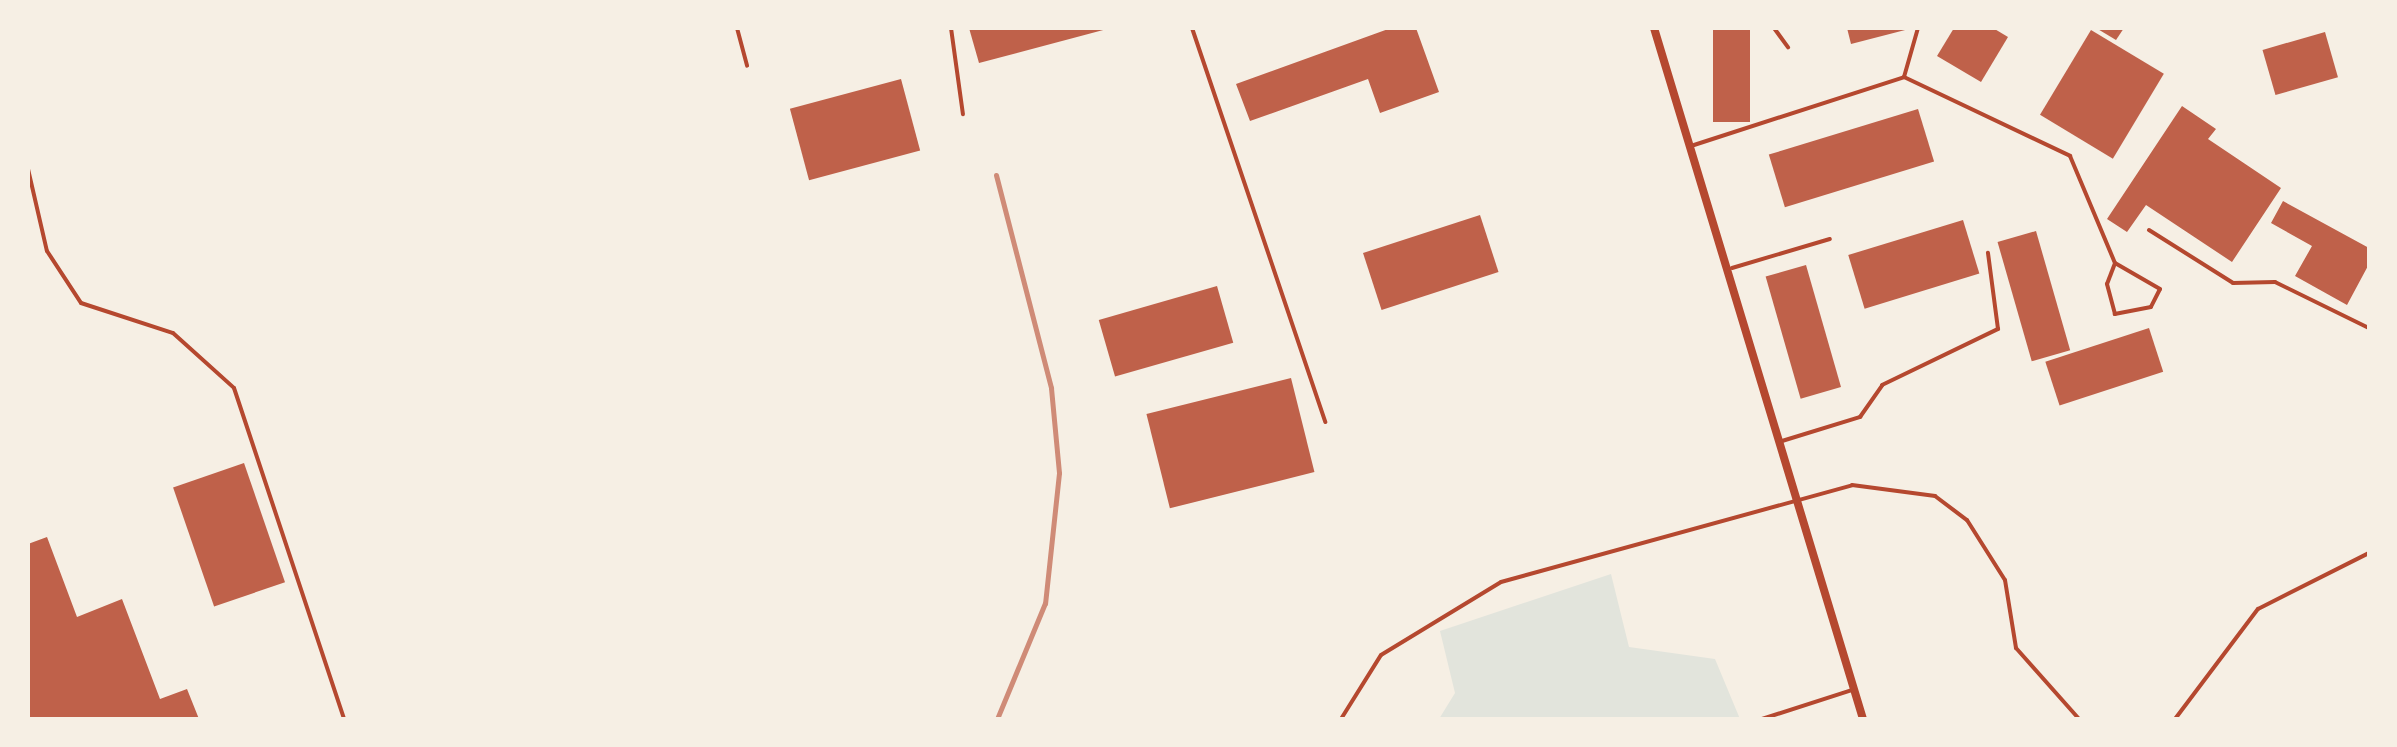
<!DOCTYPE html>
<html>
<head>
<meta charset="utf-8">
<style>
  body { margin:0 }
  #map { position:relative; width:2397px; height:747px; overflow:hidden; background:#f6efe4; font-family:Lato,sans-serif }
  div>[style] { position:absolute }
  .green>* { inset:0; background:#e2e4dc }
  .building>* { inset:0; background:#bf614a; transform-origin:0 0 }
  .service>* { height:4px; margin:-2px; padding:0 2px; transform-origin:2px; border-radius:2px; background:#b5482f }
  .minor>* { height:8px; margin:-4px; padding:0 4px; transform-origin:4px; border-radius:4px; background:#b5482f }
  .rail>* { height:5px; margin:-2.5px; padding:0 2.5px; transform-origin:2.5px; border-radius:2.5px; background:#cf8b77 }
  span { translate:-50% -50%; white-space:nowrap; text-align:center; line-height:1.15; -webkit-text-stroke:7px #f6efe4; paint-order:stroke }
  .frame { position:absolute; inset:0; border:30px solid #f6efe4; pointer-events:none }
</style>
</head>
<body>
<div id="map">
  <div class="green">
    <div style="clip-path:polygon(1611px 574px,1629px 647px,1715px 659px,1740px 719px,1439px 719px,1455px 693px,1440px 631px)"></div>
  </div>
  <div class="building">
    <div style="clip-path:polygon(969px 28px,1107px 28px,1107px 29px,979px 63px)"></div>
    <div style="clip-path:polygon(1391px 28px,1416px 28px,1439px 92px,1380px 113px,1368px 79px,1250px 121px,1236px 84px)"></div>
    <div style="left:1713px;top:28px;width:37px;height:94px"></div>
    <div style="clip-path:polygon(1847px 28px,1908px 28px,1909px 29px,1851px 44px)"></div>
    <div style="clip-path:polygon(1954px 28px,1993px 28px,2008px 37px,1981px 82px,1937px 56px)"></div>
    <div style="clip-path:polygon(2096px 28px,2124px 28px,2116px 40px)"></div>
    <div style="left:2091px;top:30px;width:85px;height:99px;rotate:31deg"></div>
    <div style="left:2325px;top:32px;width:47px;height:65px;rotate:74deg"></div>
    <div style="left:901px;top:79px;width:74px;height:115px;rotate:75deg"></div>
    <div style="clip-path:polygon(2182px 106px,2216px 129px,2208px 139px,2281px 188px,2232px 262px,2146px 205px,2127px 232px,2107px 219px)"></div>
    <div style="left:1918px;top:109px;width:55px;height:156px;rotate:73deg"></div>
    <div style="clip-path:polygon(2283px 201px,2369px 248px,2369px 264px,2347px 305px,2295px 276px,2312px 246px,2271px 223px)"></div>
    <div style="left:1480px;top:215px;width:60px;height:123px;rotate:72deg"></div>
    <div style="left:1963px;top:220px;width:56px;height:120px;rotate:73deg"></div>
    <div style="left:2036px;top:231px;width:124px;height:40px;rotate:74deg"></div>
    <div style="left:1806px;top:265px;width:127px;height:42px;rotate:74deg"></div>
    <div style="left:1217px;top:286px;width:59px;height:123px;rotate:74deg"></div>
    <div style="left:2149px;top:328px;width:46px;height:109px;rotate:72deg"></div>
    <div style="left:1291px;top:378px;width:97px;height:149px;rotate:76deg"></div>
    <div style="left:244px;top:463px;width:126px;height:75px;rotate:71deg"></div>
    <div style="clip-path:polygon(47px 537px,77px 617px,122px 599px,160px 699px,187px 689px,199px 719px,28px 719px,28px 544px)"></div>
  </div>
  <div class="service">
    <div style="left:737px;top:28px;width:39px;rotate:75deg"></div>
    <div style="left:951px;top:28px;width:87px;rotate:82.1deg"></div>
    <div style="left:1192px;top:28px;width:416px;rotate:71.3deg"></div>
    <div style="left:1774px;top:28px;width:24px;rotate:54deg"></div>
    <div style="left:1904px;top:77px;width:51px;rotate:-74.1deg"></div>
    <div style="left:1694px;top:145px;width:221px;rotate:-17.9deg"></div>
    <div style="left:1904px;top:77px;width:184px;rotate:25.4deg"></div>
    <div style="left:2070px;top:156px;width:116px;rotate:67.2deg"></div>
    <div style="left:2115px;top:263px;width:52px;rotate:30deg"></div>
    <div style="left:2160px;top:289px;width:20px;rotate:117deg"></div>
    <div style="left:2151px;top:307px;width:37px;rotate:169deg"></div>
    <div style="left:2115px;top:314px;width:31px;rotate:-105deg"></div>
    <div style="left:2107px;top:284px;width:22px;rotate:-69deg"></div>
    <div style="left:28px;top:169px;width:84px;rotate:77deg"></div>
    <div style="left:47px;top:251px;width:62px;rotate:56.8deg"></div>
    <div style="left:81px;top:303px;width:97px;rotate:18.1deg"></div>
    <div style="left:173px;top:333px;width:82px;rotate:42deg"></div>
    <div style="left:234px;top:388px;width:349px;rotate:71.6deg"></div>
    <div style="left:2149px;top:230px;width:99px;rotate:32.2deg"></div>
    <div style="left:2233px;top:283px;width:42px;rotate:-1.4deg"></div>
    <div style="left:2275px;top:282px;width:105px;rotate:26.1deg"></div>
    <div style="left:1732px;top:268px;width:102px;rotate:-16.5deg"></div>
    <div style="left:1782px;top:441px;width:82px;rotate:-17.1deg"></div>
    <div style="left:1860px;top:417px;width:39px;rotate:-55deg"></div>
    <div style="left:1882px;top:385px;width:129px;rotate:-25.8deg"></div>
    <div style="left:1998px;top:329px;width:77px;rotate:-97.5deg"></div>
    <div style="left:1341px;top:719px;width:75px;rotate:-58deg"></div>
    <div style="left:1381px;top:655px;width:140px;rotate:-31.3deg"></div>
    <div style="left:1501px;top:582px;width:364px;rotate:-15.4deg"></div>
    <div style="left:1852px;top:485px;width:84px;rotate:7.5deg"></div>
    <div style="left:1935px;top:496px;width:40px;rotate:37deg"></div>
    <div style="left:1967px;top:520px;width:71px;rotate:57.7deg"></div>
    <div style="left:2005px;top:580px;width:69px;rotate:80.8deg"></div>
    <div style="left:2016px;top:648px;width:95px;rotate:48.4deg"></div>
    <div style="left:1762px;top:719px;width:95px;rotate:-17.9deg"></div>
    <div style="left:2175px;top:719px;width:138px;rotate:-53deg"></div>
    <div style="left:2258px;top:609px;width:124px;rotate:-26.8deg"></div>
  </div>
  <div class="minor">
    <div style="left:1654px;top:28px;width:722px;rotate:73.17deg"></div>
  </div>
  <div class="rail">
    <div style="left:996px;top:175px;width:220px;rotate:75.5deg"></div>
    <div style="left:1051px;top:388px;width:85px;rotate:84.6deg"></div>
    <div style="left:1059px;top:473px;width:131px;rotate:96.1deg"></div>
    <div style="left:1045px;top:603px;width:126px;rotate:112.5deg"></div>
  </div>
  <div class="frame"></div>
</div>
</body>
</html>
